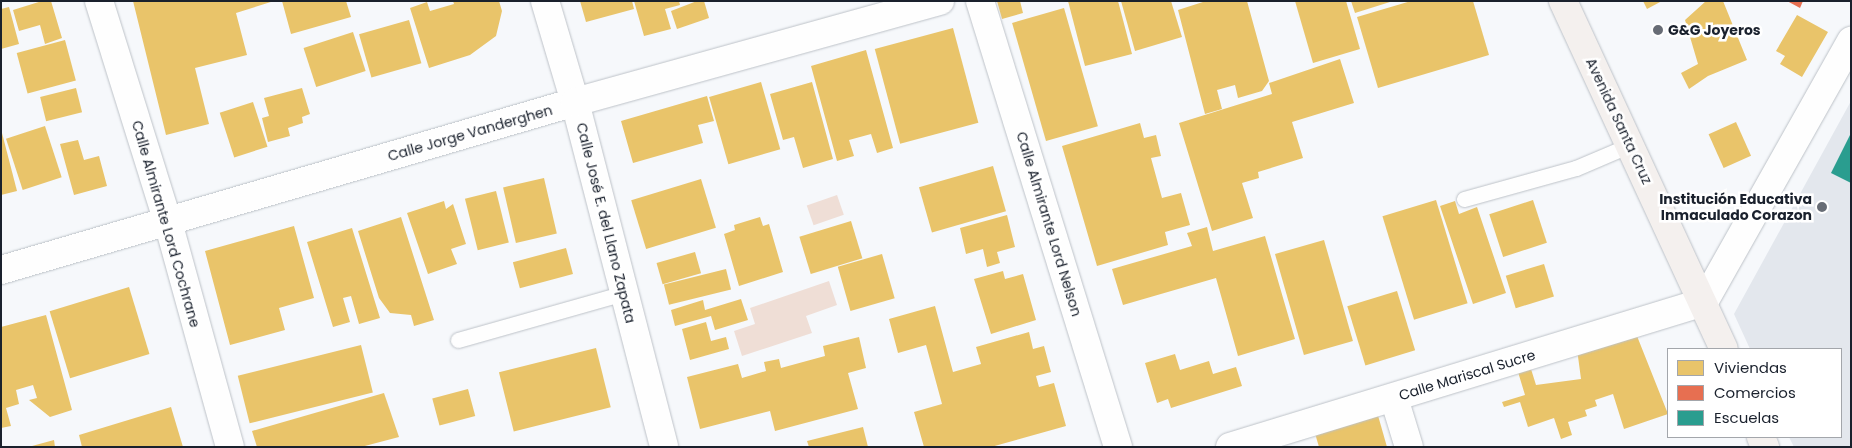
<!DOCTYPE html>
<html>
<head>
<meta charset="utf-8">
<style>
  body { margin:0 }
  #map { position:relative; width:1852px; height:448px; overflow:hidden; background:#f6f8fb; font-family:Poppins,sans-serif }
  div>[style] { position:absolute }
  .built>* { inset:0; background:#e3e7ed }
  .green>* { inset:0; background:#efded6; transform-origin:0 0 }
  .homes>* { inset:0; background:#e9c46a; transform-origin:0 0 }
  .shops>* { inset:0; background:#e76f51 }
  .schools>* { inset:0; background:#2a9d8f }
  .roads { filter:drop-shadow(0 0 1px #bdc2c8) drop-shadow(0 0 1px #bdc2c8) }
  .service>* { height:15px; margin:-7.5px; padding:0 7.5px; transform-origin:7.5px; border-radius:7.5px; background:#fefefe }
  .minor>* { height:28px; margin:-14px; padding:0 14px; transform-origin:14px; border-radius:14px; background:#fefefe }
  .secondary>* { height:28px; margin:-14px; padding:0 14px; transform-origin:14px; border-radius:14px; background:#f4f0ee }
  .dots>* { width:14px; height:14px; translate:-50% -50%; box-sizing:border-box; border:2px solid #fff; border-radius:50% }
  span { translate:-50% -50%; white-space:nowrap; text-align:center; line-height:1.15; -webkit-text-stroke:5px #fff; paint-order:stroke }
  .poi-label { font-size:14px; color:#1a212d; font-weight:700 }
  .left { translate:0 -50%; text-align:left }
  .right { translate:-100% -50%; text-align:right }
  .street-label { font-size:14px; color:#1a212d }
  .frame { position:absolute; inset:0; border:2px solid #1a212d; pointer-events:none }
  .legend { position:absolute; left:1667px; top:348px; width:175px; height:90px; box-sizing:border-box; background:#fff; border:1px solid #a3a6ab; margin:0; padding:6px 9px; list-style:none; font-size:15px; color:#1a212d }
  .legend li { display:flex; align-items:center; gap:10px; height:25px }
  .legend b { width:25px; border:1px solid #a3a6ab }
</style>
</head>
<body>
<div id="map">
  <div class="built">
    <div style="clip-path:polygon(1851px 101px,1851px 447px,1794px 447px,1789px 437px,1841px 437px,1841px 349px,1750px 349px,1734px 314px)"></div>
  </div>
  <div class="green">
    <div style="left:837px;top:195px;width:21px;height:32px;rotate:71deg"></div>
    <div style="clip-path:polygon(829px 281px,837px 305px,806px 316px,812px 333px,742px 356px,734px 331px,755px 324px,750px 308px)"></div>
  </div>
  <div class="homes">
    <div style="clip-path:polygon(42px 1px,51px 1px,62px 38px,45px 44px,40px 25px,19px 31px,13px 10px)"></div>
    <div style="clip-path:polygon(133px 1px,274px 1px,236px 13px,247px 55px,195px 68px,209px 124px,166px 135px)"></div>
    <div style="clip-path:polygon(282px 1px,346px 1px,351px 17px,291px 34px)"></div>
    <div style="clip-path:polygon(453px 1px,499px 1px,502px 11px,496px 36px,470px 55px,429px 68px,410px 8px,427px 2px,430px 11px,454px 4px)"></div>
    <div style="clip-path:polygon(580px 1px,632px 1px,634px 9px,586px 22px)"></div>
    <div style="clip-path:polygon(634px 1px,679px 1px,680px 5px,665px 9px,671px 29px,644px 36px)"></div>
    <div style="clip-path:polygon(697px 1px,704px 1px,709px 18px,677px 29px,671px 11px)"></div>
    <div style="clip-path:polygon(997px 1px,1020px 1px,1023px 13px,1002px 19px)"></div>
    <div style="clip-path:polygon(1068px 1px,1118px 1px,1132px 54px,1085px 66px)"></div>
    <div style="clip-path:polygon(1121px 1px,1171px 1px,1182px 37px,1135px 51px)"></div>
    <div style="clip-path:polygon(1206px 1px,1247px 1px,1269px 81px,1262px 91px,1238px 98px,1235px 85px,1217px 90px,1222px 109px,1205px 114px,1178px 10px)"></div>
    <div style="clip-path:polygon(1295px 1px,1346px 1px,1360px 49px,1313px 63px)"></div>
    <div style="clip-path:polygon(1351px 1px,1390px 1px,1390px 2px,1355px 13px)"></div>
    <div style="clip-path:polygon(1411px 1px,1473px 1px,1489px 55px,1378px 88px,1357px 17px)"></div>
    <div style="clip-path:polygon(1643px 1px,1662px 1px,1647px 9px)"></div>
    <div style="clip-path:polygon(1706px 1px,1723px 1px,1747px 60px,1708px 76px,1689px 89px,1681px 73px,1698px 64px,1685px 20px)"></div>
    <div style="clip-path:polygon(9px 7px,19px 44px,1px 49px,1px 9px)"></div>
    <div style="left:1064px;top:8px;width:123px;height:54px;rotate:74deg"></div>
    <div style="clip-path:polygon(1797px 15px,1828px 32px,1802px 77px,1780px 64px,1785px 56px,1776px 51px)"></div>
    <div style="left:409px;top:20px;width:45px;height:52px;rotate:74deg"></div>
    <div style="left:953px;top:28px;width:98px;height:81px;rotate:75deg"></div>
    <div style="left:353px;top:32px;width:41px;height:52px;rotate:72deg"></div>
    <div style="left:65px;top:40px;width:42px;height:50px;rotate:75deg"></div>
    <div style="clip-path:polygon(866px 50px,893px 148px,877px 153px,871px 134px,849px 140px,854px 156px,837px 161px,811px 66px)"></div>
    <div style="clip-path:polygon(1340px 59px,1354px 103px,1292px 122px,1303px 158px,1258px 172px,1259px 178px,1242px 183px,1253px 218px,1212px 231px,1179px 123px,1272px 94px,1269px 83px)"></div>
    <div style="left:761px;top:82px;width:70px;height:54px;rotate:74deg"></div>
    <div style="clip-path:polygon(812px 82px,833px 159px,803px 168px,794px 137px,783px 140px,770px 94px)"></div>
    <div style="left:76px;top:88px;width:25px;height:37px;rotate:76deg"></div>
    <div style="clip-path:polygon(302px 88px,310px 114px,302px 117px,303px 123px,288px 128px,290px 136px,268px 142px,262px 118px,269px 116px,264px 98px)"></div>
    <div style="clip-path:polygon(707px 96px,714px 121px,698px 125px,703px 143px,633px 163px,621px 121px)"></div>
    <div style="left:253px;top:102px;width:47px;height:35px;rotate:72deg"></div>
    <div style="left:1736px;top:122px;width:37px;height:30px;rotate:66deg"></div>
    <div style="clip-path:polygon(1140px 123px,1144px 138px,1156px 135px,1161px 156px,1151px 158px,1162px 198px,1181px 193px,1190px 225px,1165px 232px,1168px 245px,1097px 266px,1062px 146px)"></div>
    <div style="left:45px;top:126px;width:54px;height:41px;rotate:72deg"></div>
    <div style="clip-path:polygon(2px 133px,17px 191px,1px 195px,1px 134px)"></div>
    <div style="clip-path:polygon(78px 140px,84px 160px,99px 156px,107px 186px,74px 195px,60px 144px)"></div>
    <div style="left:993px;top:166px;width:47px;height:77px;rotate:74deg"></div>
    <div style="left:544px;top:178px;width:57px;height:42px;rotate:77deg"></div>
    <div style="left:701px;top:179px;width:51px;height:73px;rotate:73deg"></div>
    <div style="left:496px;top:191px;width:53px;height:32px;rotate:76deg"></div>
    <div style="left:1436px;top:200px;width:108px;height:56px;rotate:73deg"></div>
    <div style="left:1533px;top:200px;width:45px;height:46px;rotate:72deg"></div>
    <div style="clip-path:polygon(444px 201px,446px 209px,453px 204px,466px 244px,451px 249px,457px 264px,428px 274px,407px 213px)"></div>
    <div style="clip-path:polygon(1455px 201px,1459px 214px,1477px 207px,1506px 293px,1473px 304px,1440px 206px)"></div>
    <div style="clip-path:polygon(1007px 215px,1015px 247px,997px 252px,1000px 263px,987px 267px,983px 249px,966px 254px,960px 228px)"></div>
    <div style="clip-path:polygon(401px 217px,434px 320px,414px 326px,411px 315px,390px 313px,379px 298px,358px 231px)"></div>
    <div style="clip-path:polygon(760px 217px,763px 226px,769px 224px,783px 272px,739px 286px,724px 234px,735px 230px,734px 225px)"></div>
    <div style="left:851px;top:221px;width:39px;height:54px;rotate:73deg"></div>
    <div style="clip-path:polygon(294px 226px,314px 298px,279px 308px,285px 330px,230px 345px,205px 251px)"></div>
    <div style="clip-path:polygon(1207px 227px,1213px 251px,1265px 236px,1295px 339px,1238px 356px,1216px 278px,1123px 305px,1112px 269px,1192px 246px,1187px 233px)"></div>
    <div style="clip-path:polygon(352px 228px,380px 318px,359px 324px,351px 296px,343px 298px,350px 322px,333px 327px,307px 242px)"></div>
    <div style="left:1324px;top:240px;width:105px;height:51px;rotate:74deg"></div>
    <div style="left:566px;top:248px;width:27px;height:55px;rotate:75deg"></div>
    <div style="left:695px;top:252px;width:22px;height:40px;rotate:74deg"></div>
    <div style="left:882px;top:254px;width:46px;height:46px;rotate:74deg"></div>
    <div style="left:1544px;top:264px;width:34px;height:40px;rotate:73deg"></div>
    <div style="left:726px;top:269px;width:21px;height:64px;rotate:76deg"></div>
    <div style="clip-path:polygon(1003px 271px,1005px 279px,1023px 274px,1036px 320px,991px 334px,974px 279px)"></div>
    <div style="left:129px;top:287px;width:70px;height:83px;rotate:73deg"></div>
    <div style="left:1397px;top:291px;width:62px;height:52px;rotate:73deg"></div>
    <div style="clip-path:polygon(741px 299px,748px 320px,715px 330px,711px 316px,675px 326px,671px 310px,703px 300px,705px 310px)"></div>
    <div style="clip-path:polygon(935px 306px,953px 372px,981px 364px,976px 347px,1029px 332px,1033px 349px,1044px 346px,1051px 372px,1036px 376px,1039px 387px,1054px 383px,1066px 426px,991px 447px,924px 447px,914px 412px,942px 404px,926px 345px,898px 353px,889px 319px)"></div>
    <div style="clip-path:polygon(46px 315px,72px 410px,50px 417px,29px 400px,37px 398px,33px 385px,16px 390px,19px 404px,6px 408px,11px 426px,1px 428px,1px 327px)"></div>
    <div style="clip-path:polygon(706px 322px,711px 341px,726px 337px,729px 349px,690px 360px,682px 329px)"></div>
    <div style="clip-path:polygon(1635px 331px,1668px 414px,1624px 429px,1613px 394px,1595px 400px,1597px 406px,1585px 410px,1587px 416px,1568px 422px,1572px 435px,1561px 439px,1554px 418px,1528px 427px,1520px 402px,1504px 407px,1502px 402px,1525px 395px,1518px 372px,1531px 369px,1536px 385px,1581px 379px,1577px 349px)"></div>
    <div style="clip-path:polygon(859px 337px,866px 368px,848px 373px,858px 409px,775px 431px,770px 411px,700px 429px,687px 377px,738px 364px,742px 378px,766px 371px,764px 362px,779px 359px,781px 368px,825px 356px,823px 346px)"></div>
    <div style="left:361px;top:345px;width:49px;height:127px;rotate:76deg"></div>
    <div style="left:596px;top:348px;width:61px;height:100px;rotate:76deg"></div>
    <div style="clip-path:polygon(1175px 354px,1180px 370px,1209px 361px,1213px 374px,1236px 367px,1242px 386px,1171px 408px,1168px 399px,1157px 403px,1145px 363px)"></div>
    <div style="left:468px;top:389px;width:28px;height:37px;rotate:75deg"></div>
    <div style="clip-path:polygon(384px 393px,399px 437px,361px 447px,257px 447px,252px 431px)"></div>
    <div style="clip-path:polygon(171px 407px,183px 447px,82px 447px,79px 435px)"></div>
    <div style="clip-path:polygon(1377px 412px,1387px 447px,1319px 447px,1314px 430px)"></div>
    <div style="clip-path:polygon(863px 427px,868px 447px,809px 447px,807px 441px)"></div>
    <div style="clip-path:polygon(54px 440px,55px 447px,32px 447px,32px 446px)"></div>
  </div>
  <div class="shops">
    <div style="clip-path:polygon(1787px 1px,1803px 1px,1800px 8px)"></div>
  </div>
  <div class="schools">
    <div style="clip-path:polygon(1851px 133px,1851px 183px,1831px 173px)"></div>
  </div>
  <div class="roads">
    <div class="service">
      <div style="left:1464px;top:199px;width:116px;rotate:-15.5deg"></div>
      <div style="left:1576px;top:168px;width:59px;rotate:-23.1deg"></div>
      <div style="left:458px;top:340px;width:173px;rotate:-15.8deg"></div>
    </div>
    <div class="minor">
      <div style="left:99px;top:1px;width:232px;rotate:72.7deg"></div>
      <div style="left:168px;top:222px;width:233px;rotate:74.6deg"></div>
      <div style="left:545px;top:1px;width:105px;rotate:73.5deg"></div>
      <div style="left:575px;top:102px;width:356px;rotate:75.5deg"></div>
      <div style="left:980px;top:1px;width:467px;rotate:72.8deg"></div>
      <div style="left:1px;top:270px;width:598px;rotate:-16.31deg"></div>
      <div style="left:575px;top:102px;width:379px;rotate:-15.5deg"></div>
      <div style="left:1394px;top:398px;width:51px;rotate:73deg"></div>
      <div style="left:1230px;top:447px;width:496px;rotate:-17deg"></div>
      <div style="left:1704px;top:302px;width:300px;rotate:-60.6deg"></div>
    </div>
    <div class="secondary">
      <div style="left:1563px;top:1px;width:383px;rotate:65.2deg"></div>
      <div style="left:1761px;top:437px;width:11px;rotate:68deg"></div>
    </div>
  </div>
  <div class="dots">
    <div style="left:1658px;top:30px;background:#676c75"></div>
    <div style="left:1822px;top:207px;background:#676c75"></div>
  </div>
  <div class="poi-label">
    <span class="left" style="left:1668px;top:30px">G&amp;G Joyeros</span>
    <span class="right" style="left:1812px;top:207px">Institución Educativa<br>Inmaculado Corazon</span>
  </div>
  <div class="street-label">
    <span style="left:1619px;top:121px;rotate:65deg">Avenida Santa Cruz</span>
    <span style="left:470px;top:133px;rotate:-16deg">Calle Jorge Vanderghen</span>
    <span style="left:606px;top:223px;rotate:76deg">Calle José E. del Llano Zapata</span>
    <span style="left:166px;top:224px;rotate:74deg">Calle Almirante Lord Cochrane</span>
    <span style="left:1049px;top:224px;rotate:73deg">Calle Almirante Lord Nelson</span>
    <span style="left:1467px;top:375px;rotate:-17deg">Calle Mariscal Sucre</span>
  </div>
  <div class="frame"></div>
  <ul class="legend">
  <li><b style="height:14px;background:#e9c46a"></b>Viviendas</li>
  <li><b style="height:14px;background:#e76f51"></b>Comercios</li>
  <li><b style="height:14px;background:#2a9d8f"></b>Escuelas</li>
  </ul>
</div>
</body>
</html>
